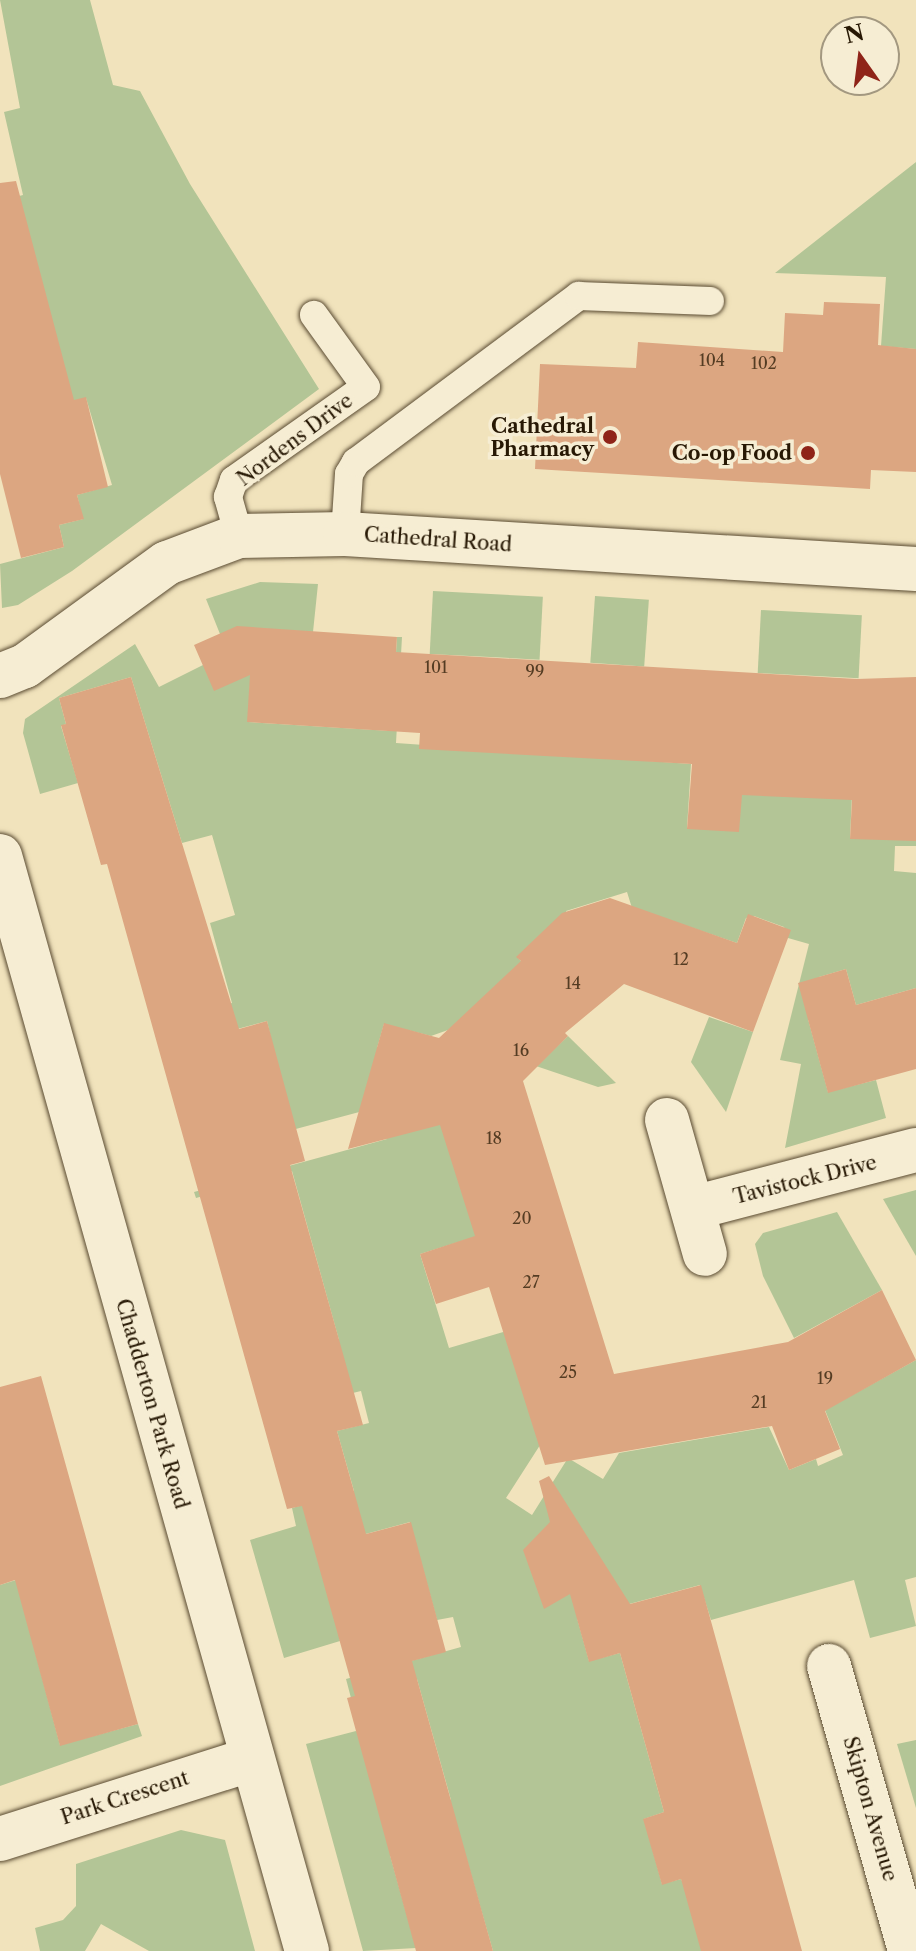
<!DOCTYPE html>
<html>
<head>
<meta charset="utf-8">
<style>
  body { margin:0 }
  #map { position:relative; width:916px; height:1951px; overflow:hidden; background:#f1e3bc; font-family:"Libre Caslon Text",serif }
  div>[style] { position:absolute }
  .green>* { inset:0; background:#b3c596; transform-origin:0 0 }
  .building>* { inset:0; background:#dca681 }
  .roads { filter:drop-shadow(0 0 2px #5a4b32) drop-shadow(0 0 2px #5a4b32) }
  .lane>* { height:28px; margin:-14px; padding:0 14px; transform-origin:14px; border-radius:14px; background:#f6edd3 }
  .street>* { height:44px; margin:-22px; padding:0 22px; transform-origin:22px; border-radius:22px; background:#f6edd3 }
  .secondary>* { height:44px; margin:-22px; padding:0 22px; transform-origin:22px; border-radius:22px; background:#f6edd3 }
  .dots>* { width:22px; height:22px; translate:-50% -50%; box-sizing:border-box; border:4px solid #f6edd3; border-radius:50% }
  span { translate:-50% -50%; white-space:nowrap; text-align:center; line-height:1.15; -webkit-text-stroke:7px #f6edd3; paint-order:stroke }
  .number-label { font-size:16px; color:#543c23 }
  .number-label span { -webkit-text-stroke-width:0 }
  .poi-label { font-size:20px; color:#271804; font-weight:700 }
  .right { translate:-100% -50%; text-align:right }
  .street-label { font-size:20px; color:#271804 }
  .north { position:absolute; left:820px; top:16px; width:80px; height:80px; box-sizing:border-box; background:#f6edd3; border:2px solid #a39880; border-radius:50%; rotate:346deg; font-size:22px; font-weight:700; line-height:32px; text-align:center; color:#271804 }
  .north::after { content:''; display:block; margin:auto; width:28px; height:36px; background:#8f2418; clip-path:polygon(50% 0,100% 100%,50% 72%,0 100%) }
</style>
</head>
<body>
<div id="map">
  <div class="green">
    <div style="clip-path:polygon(0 0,90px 0,113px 85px,140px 91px,190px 184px,319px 389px,72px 571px,18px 605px,2px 608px,0 564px,64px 547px,59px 525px,83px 519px,77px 495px,112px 485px,86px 398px,56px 405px,0 262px,0 201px,23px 195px,4px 112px,20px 108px)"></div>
    <div style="clip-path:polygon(916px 162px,916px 349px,881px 346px,886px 277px,775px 273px)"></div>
    <div style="clip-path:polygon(260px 582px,318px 584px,313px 632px,253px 628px,248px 722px,391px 731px,397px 637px,402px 637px,396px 743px,691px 764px,687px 828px,742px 795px,853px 773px,850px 838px,878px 839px,916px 763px,916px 846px,895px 846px,894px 871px,916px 873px,916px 988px,856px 1005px,846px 969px,819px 977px,828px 1014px,808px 1019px,828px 1092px,876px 1080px,886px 1118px,785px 1148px,801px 1064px,780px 1060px,809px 944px,788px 938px,784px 927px,754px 916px,746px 918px,737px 943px,687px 926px,660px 998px,627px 892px,566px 911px,583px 970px,517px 957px,528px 968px,448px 1030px,431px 1036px,384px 1024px,377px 1048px,468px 1107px,490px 1240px,465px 1240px,420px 1254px,449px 1348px,517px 1328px,542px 1442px,506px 1498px,532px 1515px,568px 1458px,603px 1479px,619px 1453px,769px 1427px,789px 1470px,816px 1459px,818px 1466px,843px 1455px,825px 1410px,916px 1360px,916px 1577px,905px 1580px,916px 1626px,870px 1638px,854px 1580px,711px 1620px,700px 1585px,577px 1618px,589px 1661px,620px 1653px,664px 1812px,644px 1819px,662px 1884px,681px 1879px,715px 1951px,493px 1951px,460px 1836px,390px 1855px,416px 1948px,363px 1951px,306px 1744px,356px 1731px,451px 1800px,417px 1679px,351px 1698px,346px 1679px,461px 1647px,453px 1617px,437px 1620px,410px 1522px,325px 1545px,340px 1641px,284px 1658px,250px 1540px,296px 1526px,292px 1508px,354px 1491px,337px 1431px,369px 1423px,361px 1391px,328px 1399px,339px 1340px,292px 1171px,196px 1198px,194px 1192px,387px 1139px,378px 1107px,292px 1130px,267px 1021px,226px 1032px,153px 1025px,232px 1003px,210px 923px,235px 915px,212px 835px,182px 843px,131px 677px,59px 698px,66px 724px,61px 726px,78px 783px,40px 794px,23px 733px,25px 719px,135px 644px,159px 687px,203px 665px,220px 634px,206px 599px)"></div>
    <div style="left:433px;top:591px;width:110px;height:63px;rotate:3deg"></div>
    <div style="left:595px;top:596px;width:54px;height:67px;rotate:4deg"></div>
    <div style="left:761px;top:610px;width:101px;height:63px;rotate:3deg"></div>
    <div style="clip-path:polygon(709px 1017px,753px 1032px,726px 1112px,691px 1062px)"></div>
    <div style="clip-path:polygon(568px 1036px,616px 1083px,598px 1087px,536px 1066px)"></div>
    <div style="clip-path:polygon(916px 1190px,916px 1256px,883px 1199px)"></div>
    <div style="clip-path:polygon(837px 1212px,882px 1290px,794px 1338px,763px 1276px,755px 1244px,763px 1233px)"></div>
    <div style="clip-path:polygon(16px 1580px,60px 1745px,138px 1724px,142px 1736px,0 1786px,0 1585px)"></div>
    <div style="clip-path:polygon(916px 1740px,916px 1808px,897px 1744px)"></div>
    <div style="clip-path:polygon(181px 1830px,225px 1840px,255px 1951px,149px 1951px,101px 1924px,85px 1951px,40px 1951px,35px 1928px,63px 1920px,76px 1906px,76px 1864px)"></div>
  </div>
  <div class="building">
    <div style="clip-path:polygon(16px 181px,74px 400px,86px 397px,108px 487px,77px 495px,84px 519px,59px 525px,64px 547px,21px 558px,0 474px,0 183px)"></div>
    <div style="clip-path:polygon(824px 302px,880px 304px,878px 345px,916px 349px,916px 472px,871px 470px,870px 489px,535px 469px,540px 364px,636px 368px,638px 342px,783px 352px,785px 313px,823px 315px)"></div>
    <div style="clip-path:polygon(237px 626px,397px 637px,396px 652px,857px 679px,916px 677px,916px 841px,850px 839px,852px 800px,742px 795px,739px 832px,687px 829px,692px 764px,419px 749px,420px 733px,247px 722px,250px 675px,214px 691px,194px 645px)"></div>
    <div style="clip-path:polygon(131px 677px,239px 1029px,267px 1021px,305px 1161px,290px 1165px,363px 1425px,337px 1431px,366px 1534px,411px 1522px,446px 1652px,412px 1661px,493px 1951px,416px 1951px,347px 1698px,355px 1696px,302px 1506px,287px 1509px,107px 864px,101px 865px,61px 725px,66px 724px,59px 698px)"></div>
    <div style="clip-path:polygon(610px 898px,737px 943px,748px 914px,791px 930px,753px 1032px,624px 984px,565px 1033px,568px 1036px,523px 1081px,614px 1374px,788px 1342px,882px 1290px,916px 1360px,825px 1411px,840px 1449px,789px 1470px,772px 1426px,545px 1465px,489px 1287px,436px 1304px,420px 1254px,475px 1236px,440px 1125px,348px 1149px,384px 1023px,439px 1038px,521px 961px,516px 957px,562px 913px)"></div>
    <div style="clip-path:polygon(846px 969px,856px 1005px,916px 988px,916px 1069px,828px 1093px,798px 983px)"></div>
    <div style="clip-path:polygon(41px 1376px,138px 1724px,60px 1746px,15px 1580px,0 1585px,0 1387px)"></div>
    <div style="clip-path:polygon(549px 1476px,630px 1604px,701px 1585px,802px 1951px,701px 1951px,681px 1879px,662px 1885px,643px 1819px,664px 1812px,620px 1653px,589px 1662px,570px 1594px,544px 1609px,523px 1550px,550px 1522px,539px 1481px)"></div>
  </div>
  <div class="roads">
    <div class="lane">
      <div style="left:345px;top:534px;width:60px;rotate:-86.2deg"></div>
      <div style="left:349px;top:474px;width:14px;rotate:-60deg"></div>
      <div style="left:356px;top:462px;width:278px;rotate:-36.7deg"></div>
      <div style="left:579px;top:296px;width:131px;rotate:2.2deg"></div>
      <div style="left:239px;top:536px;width:41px;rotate:-105.8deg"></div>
      <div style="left:228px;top:497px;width:18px;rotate:-71deg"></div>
      <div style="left:234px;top:480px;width:161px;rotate:-35.2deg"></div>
      <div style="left:366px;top:387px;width:89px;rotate:-125.8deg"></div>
    </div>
    <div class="street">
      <div style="left:0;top:676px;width:27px;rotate:-22deg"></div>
      <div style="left:25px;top:666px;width:175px;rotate:-36deg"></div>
      <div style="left:167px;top:563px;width:77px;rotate:-20.6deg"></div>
      <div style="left:239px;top:536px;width:106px;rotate:-1.1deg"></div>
      <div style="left:345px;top:534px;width:572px;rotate:3.51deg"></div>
      <div style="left:667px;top:1120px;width:139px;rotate:74.2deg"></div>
      <div style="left:693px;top:1208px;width:230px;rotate:-14.6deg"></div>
      <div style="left:829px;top:1666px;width:296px;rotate:74.1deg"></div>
      <div style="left:0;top:1839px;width:264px;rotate:-17.6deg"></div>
    </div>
    <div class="secondary">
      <div style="left:0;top:856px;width:1137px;rotate:74.34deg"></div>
    </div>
  </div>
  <div class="dots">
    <div style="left:610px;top:437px;background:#8f2418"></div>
    <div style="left:808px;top:453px;background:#8f2418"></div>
  </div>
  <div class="number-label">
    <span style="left:712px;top:360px">104</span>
    <span style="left:764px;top:363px">102</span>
    <span style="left:436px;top:667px">101</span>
    <span style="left:535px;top:671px">99</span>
    <span style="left:681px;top:959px">12</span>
    <span style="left:573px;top:983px">14</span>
    <span style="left:521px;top:1050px">16</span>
    <span style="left:494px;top:1138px">18</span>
    <span style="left:522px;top:1218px">20</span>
    <span style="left:531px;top:1282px">27</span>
    <span style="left:568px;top:1372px">25</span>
    <span style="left:825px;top:1378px">19</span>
    <span style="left:759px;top:1402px">21</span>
  </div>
  <div class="poi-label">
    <span class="right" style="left:594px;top:438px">Cathedral<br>Pharmacy</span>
    <span class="right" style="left:792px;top:453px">Co-op Food</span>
  </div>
  <div class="street-label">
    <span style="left:295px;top:440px;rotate:-37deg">Nordens Drive</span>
    <span style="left:438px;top:540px;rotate:4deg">Cathedral Road</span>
    <span style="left:805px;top:1180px;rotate:-14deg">Tavistock Drive</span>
    <span style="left:152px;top:1404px;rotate:74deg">Chadderton Park Road</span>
    <span style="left:125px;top:1798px;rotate:-18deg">Park Crescent</span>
    <span style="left:870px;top:1809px;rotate:74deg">Skipton Avenue</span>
  </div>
  <div class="north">N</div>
</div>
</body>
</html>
